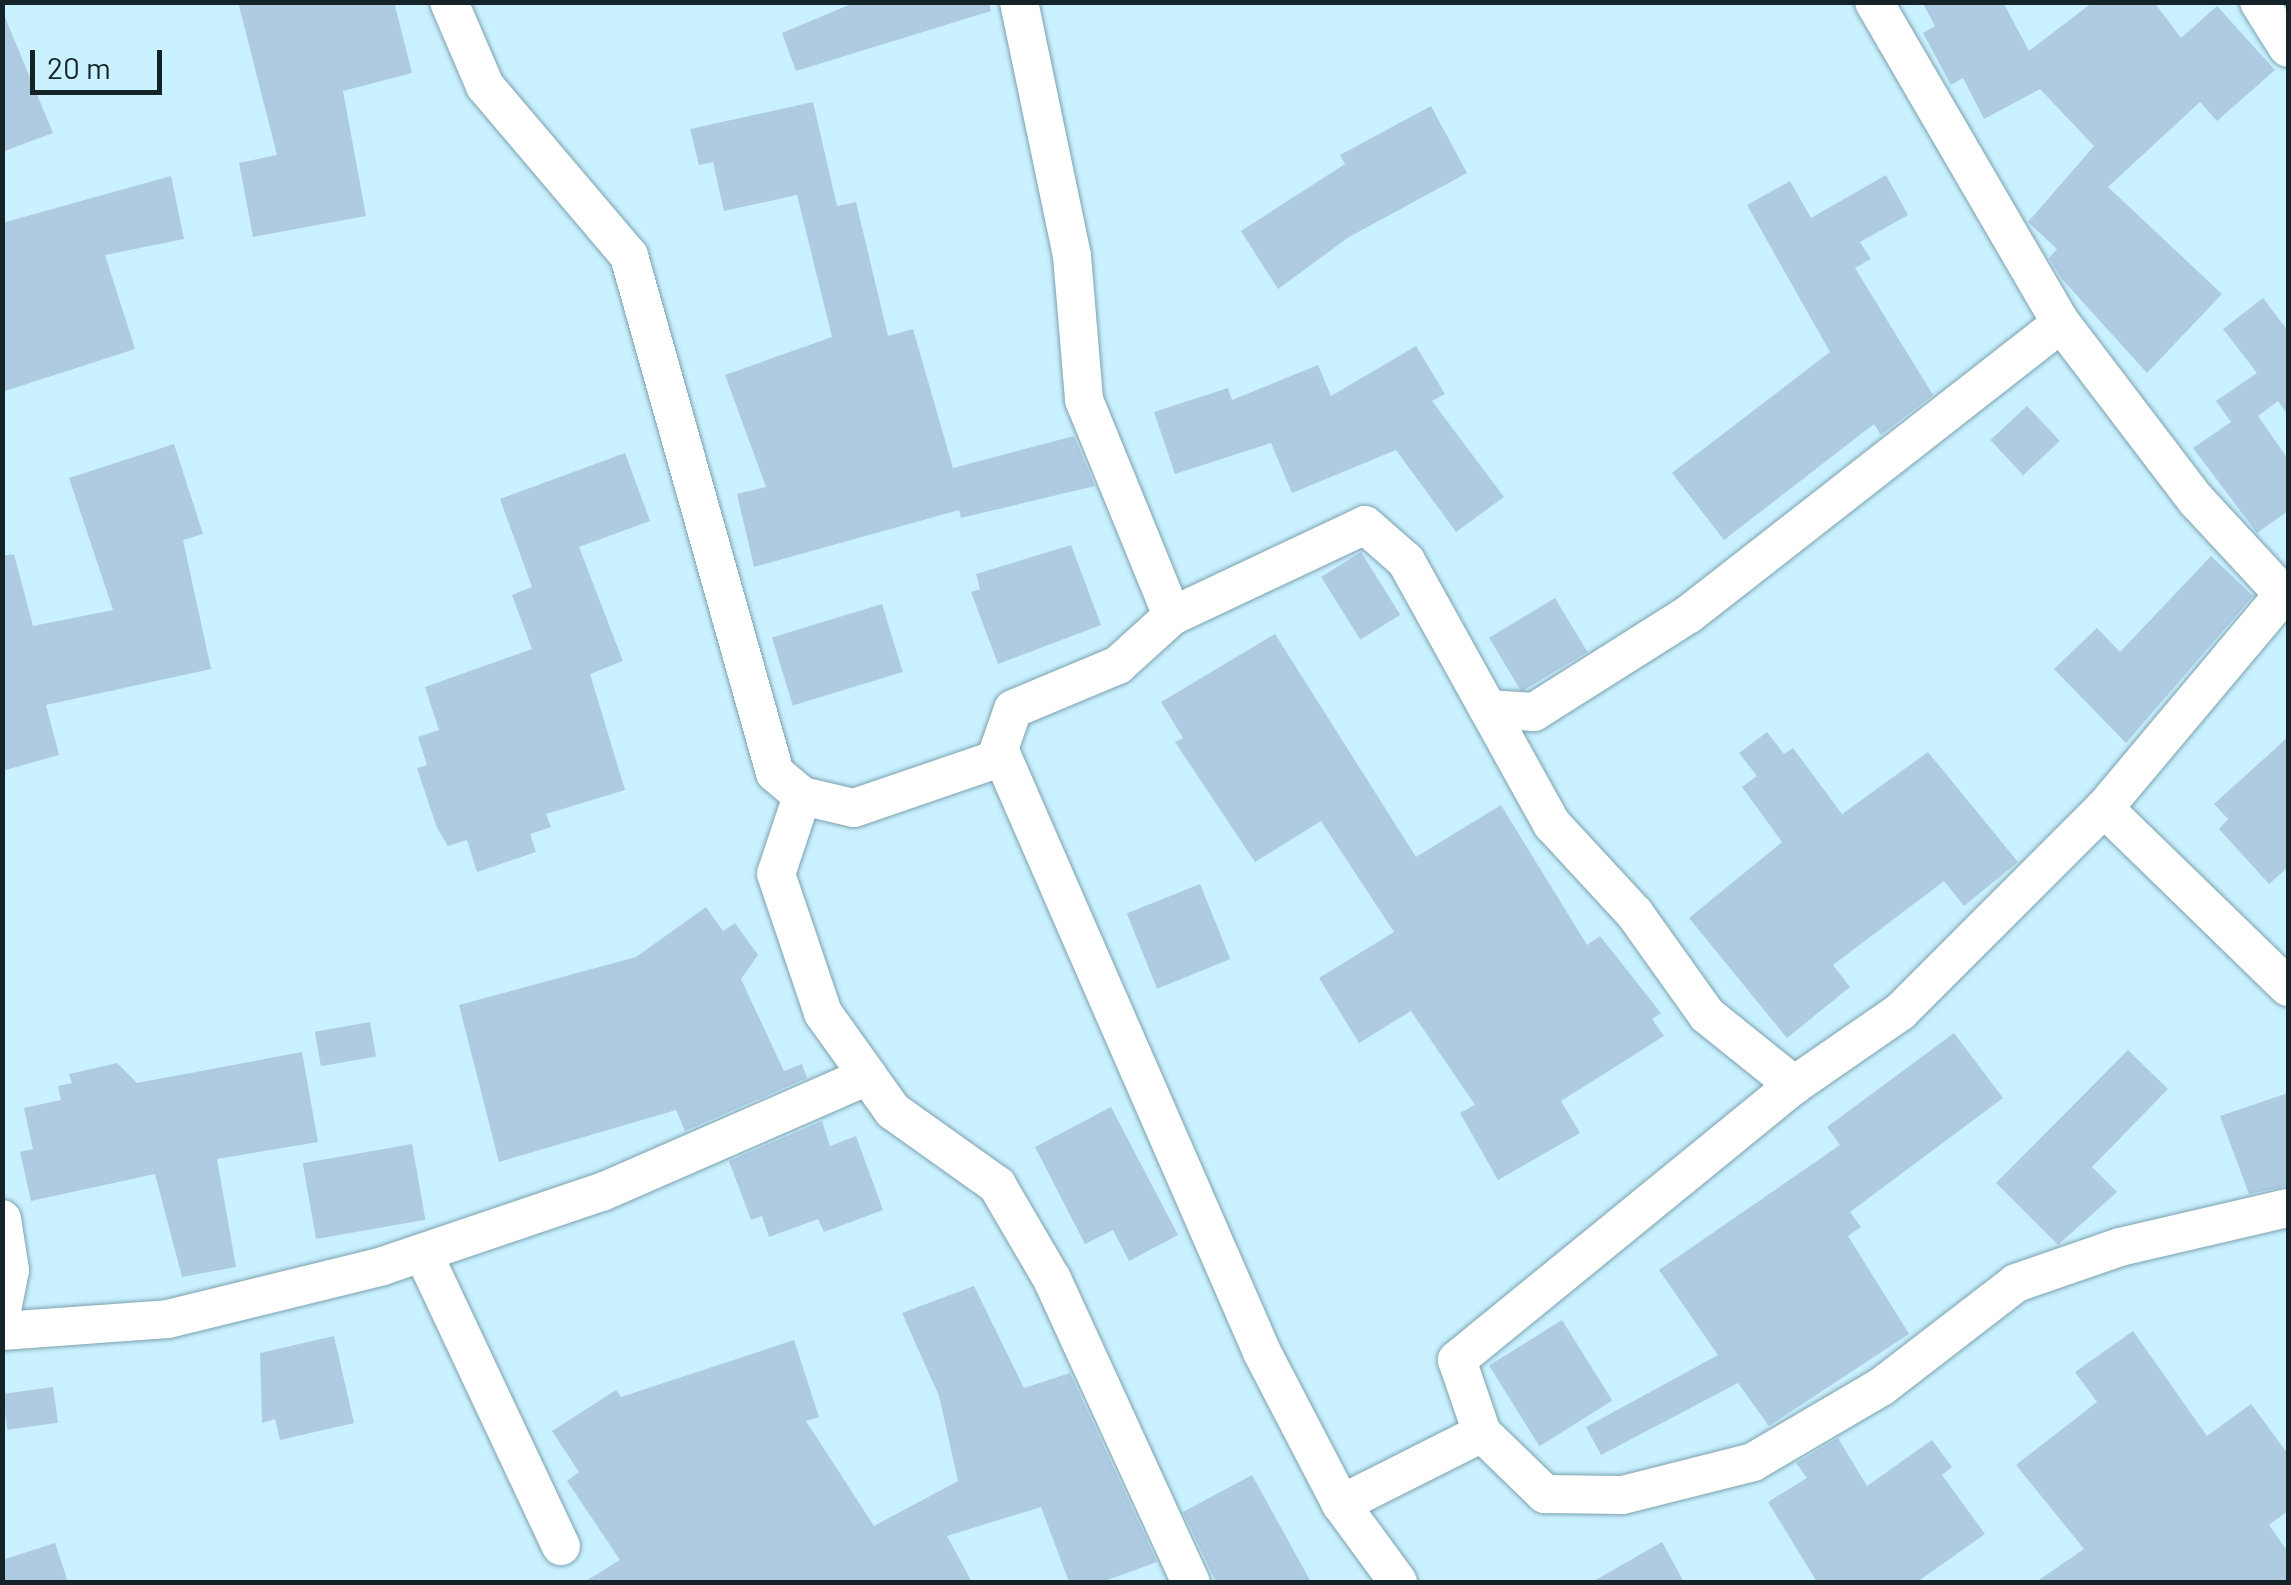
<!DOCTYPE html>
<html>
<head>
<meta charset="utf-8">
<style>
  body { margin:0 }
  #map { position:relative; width:2291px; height:1585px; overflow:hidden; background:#caf1ff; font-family:Barlow,sans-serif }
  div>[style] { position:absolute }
  .building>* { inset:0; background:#aecbe2; transform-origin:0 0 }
  .roads { filter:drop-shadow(0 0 2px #7ca1ae) drop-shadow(0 0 2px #7ca1ae) }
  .minor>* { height:38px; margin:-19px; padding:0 19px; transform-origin:19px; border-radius:19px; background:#fff }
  span { translate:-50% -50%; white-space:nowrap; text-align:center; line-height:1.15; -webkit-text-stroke:9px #caf1ff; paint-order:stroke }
  .frame { position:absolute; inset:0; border:5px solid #142327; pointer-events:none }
  .scale { position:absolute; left:30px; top:50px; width:132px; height:45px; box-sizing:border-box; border:5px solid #142327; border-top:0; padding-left:12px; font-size:30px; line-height:35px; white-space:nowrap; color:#142327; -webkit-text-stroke:8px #caf1ff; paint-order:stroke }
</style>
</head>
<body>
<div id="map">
  <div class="building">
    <div style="clip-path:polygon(238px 2px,394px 2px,412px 73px,343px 91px,366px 216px,253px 237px,239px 163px,277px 155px)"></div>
    <div style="clip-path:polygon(856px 2px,989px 2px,991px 11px,796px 71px,782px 33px)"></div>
    <div style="clip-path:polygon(1922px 2px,2003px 2px,2029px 51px,2093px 2px,2154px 2px,2181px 38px,2217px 6px,2275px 70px,2217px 121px,2200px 102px,2108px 187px,2222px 294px,2147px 373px,2062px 279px,2049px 258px,2057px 249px,2028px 222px,2094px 146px,2040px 89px,1984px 119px,1963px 78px,1951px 85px,1923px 33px,1935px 26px)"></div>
    <div style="clip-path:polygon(2px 10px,53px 133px,2px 152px)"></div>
    <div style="clip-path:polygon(813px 102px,837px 206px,856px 202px,888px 336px,913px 329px,953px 468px,1074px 436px,1095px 486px,961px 518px,959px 510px,754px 567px,737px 494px,766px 487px,725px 375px,832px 337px,797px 195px,724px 211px,713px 162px,699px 165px,690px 129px)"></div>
    <div style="clip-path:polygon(1431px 106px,1467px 173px,1349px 237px,1278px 289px,1241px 231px,1345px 164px,1340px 155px)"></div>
    <div style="clip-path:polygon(1886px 175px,1908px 215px,1860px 242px,1871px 259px,1855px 268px,1933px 395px,1881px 435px,1874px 424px,1724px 540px,1672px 473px,1830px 352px,1747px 205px,1790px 181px,1811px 218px)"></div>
    <div style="clip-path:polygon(171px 176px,184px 239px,105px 255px,135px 349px,2px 392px,2px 223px)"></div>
    <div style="clip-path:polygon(2263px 298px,2288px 331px,2288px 415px,2278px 401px,2258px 416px,2288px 459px,2288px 511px,2257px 533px,2193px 448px,2231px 422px,2216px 401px,2257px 373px,2223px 329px)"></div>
    <div style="clip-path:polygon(1416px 346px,1445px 394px,1432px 401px,1504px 497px,1456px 532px,1396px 450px,1292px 493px,1271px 443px,1175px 474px,1154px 412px,1228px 388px,1232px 400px,1318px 365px,1331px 396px)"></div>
    <div style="left:2027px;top:406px;width:48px;height:50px;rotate:47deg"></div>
    <div style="clip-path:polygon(174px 444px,203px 534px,183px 540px,211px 669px,46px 705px,59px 755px,2px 771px,2px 556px,14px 554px,33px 626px,113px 610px,69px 478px)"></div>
    <div style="clip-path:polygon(625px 453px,650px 521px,579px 547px,623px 661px,590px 674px,625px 790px,546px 814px,551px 827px,530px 834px,536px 852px,477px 872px,467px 840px,448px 846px,437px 828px,417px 768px,427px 765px,418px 737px,439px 730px,425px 687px,532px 649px,512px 595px,532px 587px,500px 499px)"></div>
    <div style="clip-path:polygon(1071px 545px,1101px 625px,998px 664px,971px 592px,980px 589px,976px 574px)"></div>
    <div style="left:1361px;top:552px;width:74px;height:47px;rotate:58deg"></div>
    <div style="clip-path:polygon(2211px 556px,2253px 596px,2126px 743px,2054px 669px,2097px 628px,2120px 652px)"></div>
    <div style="left:1555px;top:598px;width:63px;height:77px;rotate:59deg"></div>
    <div style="left:882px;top:604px;width:71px;height:115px;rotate:73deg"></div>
    <div style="clip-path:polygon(1275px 634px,1416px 857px,1501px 805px,1587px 945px,1600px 936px,1661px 1013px,1652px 1019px,1664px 1036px,1561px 1101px,1580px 1133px,1498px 1180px,1460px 1113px,1475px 1105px,1411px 1011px,1359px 1043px,1319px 978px,1394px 932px,1321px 821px,1255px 862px,1175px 742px,1183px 738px,1161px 702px)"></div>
    <div style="clip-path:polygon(1767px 732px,1784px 754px,1793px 748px,1842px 814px,1928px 752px,2018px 862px,1964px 906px,1944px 881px,1833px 965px,1850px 987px,1787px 1038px,1689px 918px,1782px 842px,1742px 787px,1757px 776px,1739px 753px)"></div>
    <div style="clip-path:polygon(2288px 737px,2288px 867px,2269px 884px,2219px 829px,2228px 819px,2214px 804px)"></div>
    <div style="left:1200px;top:884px;width:81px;height:79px;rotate:68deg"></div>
    <div style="clip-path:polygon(706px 907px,723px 931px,735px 923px,758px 955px,741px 979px,784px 1071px,802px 1064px,807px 1078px,685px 1131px,676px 1110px,499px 1162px,459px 1005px,636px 957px)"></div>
    <div style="left:370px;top:1022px;width:35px;height:56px;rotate:80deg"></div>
    <div style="clip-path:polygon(1954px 1033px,2003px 1098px,1850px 1212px,1861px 1227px,1848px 1236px,1909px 1334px,1769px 1426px,1738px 1383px,1601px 1455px,1586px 1427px,1718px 1355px,1659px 1270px,1840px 1145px,1827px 1127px)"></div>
    <div style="clip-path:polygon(2128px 1050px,2168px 1089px,2092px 1167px,2117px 1192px,2058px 1245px,1996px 1183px)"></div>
    <div style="clip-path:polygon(302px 1052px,318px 1142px,217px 1159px,236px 1267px,182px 1277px,155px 1174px,31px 1201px,20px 1152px,33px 1149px,24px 1108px,61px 1100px,58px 1086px,72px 1083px,69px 1074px,117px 1063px,137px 1083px)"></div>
    <div style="clip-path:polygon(2288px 1093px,2288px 1186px,2249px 1194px,2220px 1116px)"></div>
    <div style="clip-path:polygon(1111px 1107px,1178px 1235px,1129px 1261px,1113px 1230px,1085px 1244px,1035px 1147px)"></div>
    <div style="clip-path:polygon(822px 1121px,830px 1146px,856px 1136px,883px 1210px,824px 1232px,818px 1219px,769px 1237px,762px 1216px,751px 1220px,729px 1161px)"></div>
    <div style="left:412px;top:1144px;width:77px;height:111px;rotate:80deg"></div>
    <div style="clip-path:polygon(974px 1286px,1024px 1388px,1070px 1373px,1157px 1562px,1102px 1582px,1069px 1582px,1041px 1507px,947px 1536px,972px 1582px,584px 1582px,620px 1560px,567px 1481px,579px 1472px,552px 1431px,616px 1390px,621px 1397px,794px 1340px,819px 1417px,806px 1421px,874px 1526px,958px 1481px,939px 1396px,902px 1313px)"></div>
    <div style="left:1562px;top:1320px;width:95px;height:86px;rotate:58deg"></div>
    <div style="clip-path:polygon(2133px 1331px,2207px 1436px,2251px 1404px,2288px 1454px,2288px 1511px,2269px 1525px,2288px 1552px,2288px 1582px,2036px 1582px,2084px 1549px,2016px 1465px,2097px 1402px,2075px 1372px)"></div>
    <div style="clip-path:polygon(334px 1336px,354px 1423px,280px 1440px,275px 1419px,262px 1423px,260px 1353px)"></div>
    <div style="left:53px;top:1387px;width:36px;height:51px;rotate:82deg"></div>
    <div style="clip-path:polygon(1838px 1438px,1867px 1486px,1932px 1440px,1952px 1467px,1942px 1475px,1985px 1534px,1917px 1582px,1817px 1582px,1768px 1502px,1807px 1478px,1796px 1463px)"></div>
    <div style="clip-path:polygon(1252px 1475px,1311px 1582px,1216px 1582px,1183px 1512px)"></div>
    <div style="clip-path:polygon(1662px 1542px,1684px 1582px,1592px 1582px)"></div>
    <div style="clip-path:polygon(55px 1543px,68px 1582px,2px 1582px,2px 1560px)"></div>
  </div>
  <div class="roads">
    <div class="minor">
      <div style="left:449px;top:2px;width:91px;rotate:66.8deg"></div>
      <div style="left:485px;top:86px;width:223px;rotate:49.7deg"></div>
      <div style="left:629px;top:256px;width:537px;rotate:74.23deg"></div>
      <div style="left:775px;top:773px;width:35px;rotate:40deg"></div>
      <div style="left:802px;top:796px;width:53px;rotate:13deg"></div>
      <div style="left:854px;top:808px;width:157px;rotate:-18.9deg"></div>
      <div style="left:1019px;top:2px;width:259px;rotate:78.2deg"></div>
      <div style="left:1072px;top:256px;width:144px;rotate:85.2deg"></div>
      <div style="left:1084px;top:400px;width:233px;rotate:67.8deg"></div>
      <div style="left:1874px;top:2px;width:371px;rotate:59.8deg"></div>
      <div style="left:2061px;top:323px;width:223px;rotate:52.7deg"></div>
      <div style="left:2196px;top:500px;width:129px;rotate:47.2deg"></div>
      <div style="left:2259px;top:2px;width:54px;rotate:57.8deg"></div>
      <div style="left:2288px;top:589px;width:286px;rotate:130deg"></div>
      <div style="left:2104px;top:808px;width:288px;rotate:135deg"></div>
      <div style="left:1900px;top:1012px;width:129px;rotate:145.4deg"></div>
      <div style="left:1794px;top:1085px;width:435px;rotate:140.8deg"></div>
      <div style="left:1457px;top:1360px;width:77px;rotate:71.1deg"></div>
      <div style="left:1482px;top:1433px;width:88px;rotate:44.1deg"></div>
      <div style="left:1545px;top:1494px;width:78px;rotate:0.7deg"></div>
      <div style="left:1623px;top:1495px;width:134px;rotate:-14.2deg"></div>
      <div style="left:1753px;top:1462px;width:148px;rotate:-30.4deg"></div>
      <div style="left:1881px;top:1387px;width:170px;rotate:-37.6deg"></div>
      <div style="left:2016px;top:1283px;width:110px;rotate:-19.1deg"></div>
      <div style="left:2120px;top:1247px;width:172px;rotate:-13.1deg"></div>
      <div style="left:1488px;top:709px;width:46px;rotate:3.7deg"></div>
      <div style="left:1534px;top:712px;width:183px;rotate:-32.3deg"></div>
      <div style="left:1689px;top:614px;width:472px;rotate:-38deg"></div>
      <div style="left:802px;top:796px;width:82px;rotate:108.4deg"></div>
      <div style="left:776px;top:874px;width:147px;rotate:71.3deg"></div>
      <div style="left:823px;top:1013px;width:120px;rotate:54.5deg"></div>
      <div style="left:893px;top:1111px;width:128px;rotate:35.4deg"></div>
      <div style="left:997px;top:1185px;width:109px;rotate:59.7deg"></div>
      <div style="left:1052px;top:1279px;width:333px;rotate:65.4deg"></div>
      <div style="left:2104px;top:808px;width:257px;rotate:44.2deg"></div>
      <div style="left:2px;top:1219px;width:52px;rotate:81.1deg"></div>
      <div style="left:10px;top:1270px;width:41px;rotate:101.3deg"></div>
      <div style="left:423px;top:1253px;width:324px;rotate:64.8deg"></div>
      <div style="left:2px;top:1331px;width:166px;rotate:-4.1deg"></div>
      <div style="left:168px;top:1319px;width:221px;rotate:-13.8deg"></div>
      <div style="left:383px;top:1266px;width:231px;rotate:-18.7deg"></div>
      <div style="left:602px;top:1192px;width:290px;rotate:-23.6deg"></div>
      <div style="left:1341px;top:1504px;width:158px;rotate:-26.7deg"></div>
      <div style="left:1398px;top:1582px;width:97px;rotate:-126.2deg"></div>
      <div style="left:1341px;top:1504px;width:171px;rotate:-117.5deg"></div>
      <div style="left:1262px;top:1352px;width:658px;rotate:-113.56deg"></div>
      <div style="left:999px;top:749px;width:42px;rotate:-70.7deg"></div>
      <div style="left:1013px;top:709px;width:114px;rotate:-22.7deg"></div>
      <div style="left:1118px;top:665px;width:73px;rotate:-42.2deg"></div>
      <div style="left:1172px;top:616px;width:213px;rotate:-25.2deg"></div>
      <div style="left:1365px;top:525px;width:55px;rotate:41.3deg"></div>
      <div style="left:1406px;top:561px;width:301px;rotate:61deg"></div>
      <div style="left:1552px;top:824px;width:122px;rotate:47.3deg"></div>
      <div style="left:1635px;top:914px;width:124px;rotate:54.5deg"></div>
      <div style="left:1707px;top:1015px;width:112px;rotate:38.8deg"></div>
    </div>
  </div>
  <div class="frame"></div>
  <div class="scale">20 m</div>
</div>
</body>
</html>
